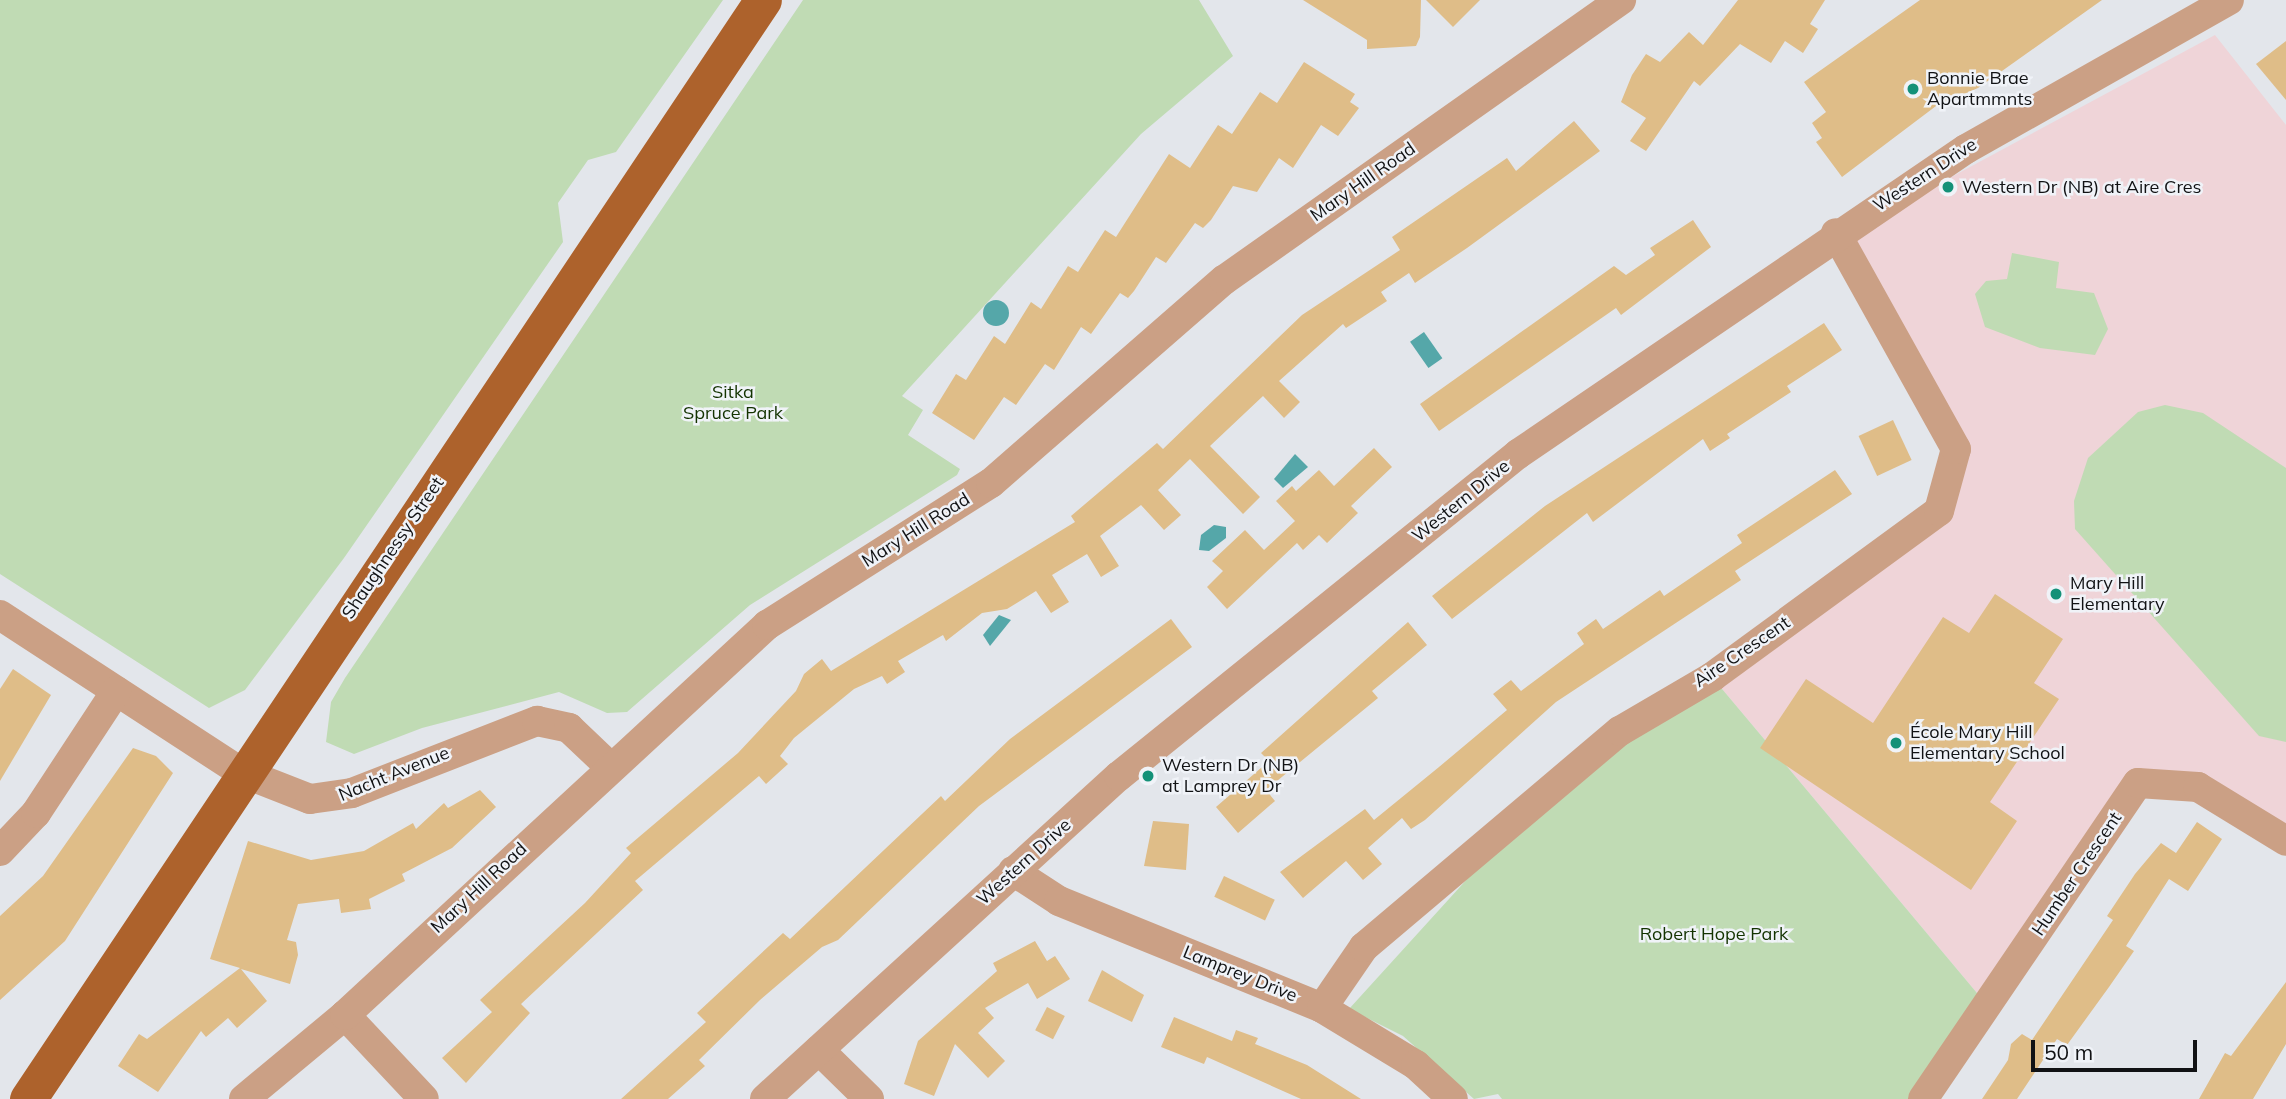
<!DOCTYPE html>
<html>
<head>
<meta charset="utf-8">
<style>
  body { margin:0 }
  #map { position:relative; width:2286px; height:1099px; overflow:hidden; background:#e3e6eb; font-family:Mulish,sans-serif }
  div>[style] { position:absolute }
  .education>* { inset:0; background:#efd4d8 }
  .green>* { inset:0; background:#c0dbb4 }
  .water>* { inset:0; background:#55a7a9; transform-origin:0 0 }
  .round { border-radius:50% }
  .building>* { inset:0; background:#dfbd88; transform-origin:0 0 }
  .minor>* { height:30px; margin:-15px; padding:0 15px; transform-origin:15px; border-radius:15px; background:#cba085 }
  .major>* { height:37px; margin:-18.5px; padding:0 18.5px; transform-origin:18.5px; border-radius:18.5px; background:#ad622c }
  .dots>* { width:19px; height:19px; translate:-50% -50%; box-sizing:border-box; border:4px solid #f0f3f8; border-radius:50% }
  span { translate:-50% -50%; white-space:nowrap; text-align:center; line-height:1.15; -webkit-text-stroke:5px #f0f3f8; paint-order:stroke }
  .poi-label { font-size:18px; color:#111214 }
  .left { translate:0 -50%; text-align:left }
  .street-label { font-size:18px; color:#111214 }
  .park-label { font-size:18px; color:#133300 }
  .scale { position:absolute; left:2031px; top:1040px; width:166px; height:32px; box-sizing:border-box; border:4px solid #111214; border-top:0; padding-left:9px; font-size:21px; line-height:24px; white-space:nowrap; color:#111214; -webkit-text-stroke:5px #f0f3f8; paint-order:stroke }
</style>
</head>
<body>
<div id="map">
  <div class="education">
    <div style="clip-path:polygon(2215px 35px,2286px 125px,2286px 841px,2198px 787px,2138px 783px,1987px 1005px,1712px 677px,1939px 511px,1956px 449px,1840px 237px)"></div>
  </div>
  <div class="green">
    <div style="clip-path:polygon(0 0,723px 0,616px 152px,588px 160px,558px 203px,563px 242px,344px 558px,245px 690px,209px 708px,0 574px)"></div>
    <div style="clip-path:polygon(803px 0,1199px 0,1233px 56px,1141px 134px,902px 396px,923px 410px,908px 435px,960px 469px,957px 475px,750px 605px,627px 712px,607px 713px,559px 692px,422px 728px,354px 754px,326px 742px,331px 702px,345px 678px)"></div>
    <div style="clip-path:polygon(2012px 253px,2059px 262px,2056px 288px,2094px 293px,2108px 329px,2095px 355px,2040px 348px,1985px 327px,1975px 294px,1986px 281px,2007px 279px)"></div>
    <div style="clip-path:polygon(2165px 405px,2203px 413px,2286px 468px,2286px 742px,2259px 736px,2075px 529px,2074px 501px,2088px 458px,2138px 412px)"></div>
    <div style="clip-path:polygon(1712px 677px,1987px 1005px,1923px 1099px,1502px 1099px,1498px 1094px,1474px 1099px,1403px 1036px,1349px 1009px,1469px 877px,1460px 865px)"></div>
  </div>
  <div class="water">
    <div class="round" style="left:983px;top:300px;width:26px;height:26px"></div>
    <div style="left:1424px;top:332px;width:32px;height:17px;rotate:55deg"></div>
    <div style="clip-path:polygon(1295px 454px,1308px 467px,1283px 488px,1274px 479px)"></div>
    <div style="clip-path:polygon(1214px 525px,1226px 527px,1226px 538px,1209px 551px,1199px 550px,1201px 535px)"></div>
    <div style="clip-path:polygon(999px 615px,1011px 620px,990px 646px,983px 635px)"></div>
  </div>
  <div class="building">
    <div style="clip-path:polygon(1303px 0,1421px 0,1420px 37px,1416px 46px,1367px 49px,1367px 40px)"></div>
    <div style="clip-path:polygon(1426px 0,1480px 0,1453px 27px)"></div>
    <div style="clip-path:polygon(1738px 0,1825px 0,1810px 24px,1818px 29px,1803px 53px,1785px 41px,1771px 63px,1740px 44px,1700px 86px,1694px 81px,1646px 151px,1630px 141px,1646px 118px,1621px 102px,1632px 75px,1646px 54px,1660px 62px,1689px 32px,1703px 45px)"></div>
    <div style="clip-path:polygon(1920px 0,2102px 0,1978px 88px,1936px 106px,1842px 177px,1816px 142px,1822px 138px,1812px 123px,1826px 112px,1804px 82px)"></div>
    <div style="clip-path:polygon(2286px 41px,2286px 100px,2256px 64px)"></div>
    <div style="clip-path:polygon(1304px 62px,1355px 94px,1350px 102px,1359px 108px,1338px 136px,1321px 125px,1293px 168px,1279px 158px,1257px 192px,1233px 186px,1211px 220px,1203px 228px,1195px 223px,1166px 263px,1156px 257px,1134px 291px,1128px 298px,1120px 293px,1091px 334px,1081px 327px,1054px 370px,1045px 364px,1016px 405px,1004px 397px,974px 440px,932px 413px,956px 374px,966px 380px,994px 336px,1005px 344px,1031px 302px,1041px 309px,1068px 266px,1078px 272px,1105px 230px,1116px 237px,1169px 154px,1190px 168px,1218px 125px,1232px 134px,1260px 92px,1277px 103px)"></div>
    <div style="clip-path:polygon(1574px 121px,1600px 151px,1467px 248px,1415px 283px,1409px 273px,1381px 292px,1387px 301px,1346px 328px,1343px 324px,1279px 381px,1300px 402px,1284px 418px,1263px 396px,1210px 446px,1260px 497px,1243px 514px,1190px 459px,1158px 490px,1181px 515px,1164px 530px,1141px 505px,1100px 536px,1119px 566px,1101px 577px,1087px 554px,1052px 575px,1069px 602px,1051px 613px,1036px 591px,1007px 609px,982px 613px,946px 641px,943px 635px,898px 661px,905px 672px,887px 684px,882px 676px,854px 689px,794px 738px,780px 756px,788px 764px,766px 784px,759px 776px,635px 881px,643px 890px,521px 1004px,530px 1013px,466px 1083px,442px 1058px,492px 1012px,480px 1000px,585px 903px,631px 853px,626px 848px,738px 753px,796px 691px,804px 674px,822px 659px,831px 671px,1075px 522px,1071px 516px,1157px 443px,1163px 449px,1302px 315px,1400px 250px,1392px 237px,1507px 158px,1516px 171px)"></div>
    <div style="clip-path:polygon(1693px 220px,1711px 247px,1621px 315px,1616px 308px,1439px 431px,1420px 404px,1614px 266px,1626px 275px,1655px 255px,1650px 248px)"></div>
    <div style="clip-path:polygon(1824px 323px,1842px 350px,1787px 386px,1791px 392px,1727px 434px,1730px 438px,1710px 451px,1703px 439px,1593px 522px,1587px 513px,1452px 619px,1432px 596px,1545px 506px)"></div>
    <div style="left:1893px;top:420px;width:44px;height:38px;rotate:65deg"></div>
    <div style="clip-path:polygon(1374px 448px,1392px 467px,1351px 506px,1358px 513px,1327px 543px,1319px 535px,1303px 550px,1297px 543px,1227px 609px,1207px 587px,1223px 571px,1212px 561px,1245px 530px,1264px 550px,1295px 521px,1276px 501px,1292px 486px,1296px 491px,1319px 470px,1334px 486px)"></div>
    <div style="clip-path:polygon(1835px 470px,1852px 494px,1735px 571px,1741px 580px,1556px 702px,1425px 820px,1411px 829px,1402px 818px,1368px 848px,1382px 864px,1363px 880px,1346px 861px,1303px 898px,1280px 872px,1365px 809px,1374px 820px,1439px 767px,1507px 710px,1493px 694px,1511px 680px,1521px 691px,1584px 644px,1577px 633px,1596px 619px,1603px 629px,1660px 590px,1664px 596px,1742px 543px,1737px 535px)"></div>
    <div style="clip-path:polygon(1995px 594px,2063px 639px,2034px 683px,2059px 699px,1990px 802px,2017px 821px,1971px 890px,1760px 748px,1806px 679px,1873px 723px,1943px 617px,1969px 633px)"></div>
    <div style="clip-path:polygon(1171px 619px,1192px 647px,979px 806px,838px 940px,822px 947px,760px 1000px,699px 1060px,705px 1066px,668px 1099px,621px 1099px,706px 1022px,697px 1013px,783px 933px,790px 939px,941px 796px,945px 801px,1010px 739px)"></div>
    <div style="clip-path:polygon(1408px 622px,1427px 645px,1372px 691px,1378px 698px,1266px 790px,1275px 801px,1238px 833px,1216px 807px,1269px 761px,1261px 753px)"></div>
    <div style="clip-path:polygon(13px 669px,51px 695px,0 781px,0 689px)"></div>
    <div style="clip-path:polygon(133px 748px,156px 756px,173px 773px,65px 941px,0 1000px,0 916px,43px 876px)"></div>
    <div style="clip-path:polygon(480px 790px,496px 807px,452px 848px,402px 874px,405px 881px,369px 899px,371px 909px,341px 913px,339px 899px,298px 904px,287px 940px,296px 942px,298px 955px,290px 984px,241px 969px,267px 1001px,237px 1028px,228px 1018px,206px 1037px,201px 1031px,158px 1092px,118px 1066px,139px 1034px,147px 1039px,240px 968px,210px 959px,248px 841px,311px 860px,364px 851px,413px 823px,416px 829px,444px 803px,448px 808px)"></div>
    <div style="clip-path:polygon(1153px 821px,1189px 824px,1186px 870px,1144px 866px)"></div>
    <div style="clip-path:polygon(2197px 822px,2222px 839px,2188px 891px,2169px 879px,2126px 946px,2134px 951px,2109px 987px,2067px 1045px,2057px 1039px,2017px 1099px,1982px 1099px,2008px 1060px,2011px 1044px,2022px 1034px,2032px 1040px,2113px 920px,2107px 916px,2135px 874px,2161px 843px,2176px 853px)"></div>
    <div style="left:1224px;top:876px;width:56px;height:23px;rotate:25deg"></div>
    <div style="clip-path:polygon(1035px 941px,1047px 961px,1055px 956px,1070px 979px,1037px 999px,1028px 983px,985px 1008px,994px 1018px,978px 1033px,1005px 1061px,988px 1078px,955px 1044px,934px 1096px,904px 1084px,918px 1041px,997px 971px,993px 963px)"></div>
    <div style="clip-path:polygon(1102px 970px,1144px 995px,1132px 1022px,1088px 1001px)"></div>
    <div style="clip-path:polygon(2286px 982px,2286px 1044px,2253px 1099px,2199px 1099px,2225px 1053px,2231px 1056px)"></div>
    <div style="left:1047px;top:1007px;width:20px;height:26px;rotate:27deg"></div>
    <div style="clip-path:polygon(1174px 1017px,1232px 1041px,1236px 1030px,1258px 1038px,1255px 1044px,1307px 1065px,1361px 1099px,1301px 1099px,1207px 1057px,1204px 1064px,1161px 1047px)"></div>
  </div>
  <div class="minor">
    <div style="left:0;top:615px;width:288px;rotate:33.1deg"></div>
    <div style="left:241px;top:772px;width:74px;rotate:21.4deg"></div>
    <div style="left:310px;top:799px;width:42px;rotate:-8.1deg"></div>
    <div style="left:352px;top:793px;width:199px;rotate:-21.3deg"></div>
    <div style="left:537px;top:721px;width:33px;rotate:12deg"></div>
    <div style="left:569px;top:728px;width:55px;rotate:43.5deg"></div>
    <div style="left:0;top:851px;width:52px;rotate:-46.5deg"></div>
    <div style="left:36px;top:813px;width:146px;rotate:-56.7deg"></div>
    <div style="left:1013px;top:871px;width:55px;rotate:33.1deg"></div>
    <div style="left:1059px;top:901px;width:284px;rotate:22.1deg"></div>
    <div style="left:1322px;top:1008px;width:110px;rotate:31.2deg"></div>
    <div style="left:1416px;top:1065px;width:50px;rotate:42.6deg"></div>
    <div style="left:1322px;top:1008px;width:74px;rotate:-55.5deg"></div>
    <div style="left:1364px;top:947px;width:335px;rotate:-40.2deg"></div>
    <div style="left:1620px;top:731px;width:107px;rotate:-30.4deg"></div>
    <div style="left:1712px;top:677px;width:281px;rotate:-36.2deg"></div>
    <div style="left:1939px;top:511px;width:64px;rotate:-74.7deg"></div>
    <div style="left:1956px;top:449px;width:247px;rotate:-119.1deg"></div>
    <div style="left:345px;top:1015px;width:115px;rotate:46.8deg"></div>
    <div style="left:819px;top:1050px;width:70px;rotate:44.4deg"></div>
    <div style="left:244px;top:1099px;width:131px;rotate:-39.7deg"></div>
    <div style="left:345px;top:1015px;width:575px;rotate:-42.74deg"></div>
    <div style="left:767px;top:625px;width:265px;rotate:-32.4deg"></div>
    <div style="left:991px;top:483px;width:309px;rotate:-41.1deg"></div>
    <div style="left:1224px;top:280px;width:486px;rotate:-35.2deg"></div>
    <div style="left:765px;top:1099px;width:479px;rotate:-42.4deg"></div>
    <div style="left:1119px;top:776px;width:513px;rotate:-38.9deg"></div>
    <div style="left:1518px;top:454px;width:542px;rotate:-34.25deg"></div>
    <div style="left:1966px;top:149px;width:302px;rotate:-29.5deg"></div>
    <div style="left:1923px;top:1099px;width:382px;rotate:-55.8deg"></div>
    <div style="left:2138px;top:783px;width:60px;rotate:3.8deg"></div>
    <div style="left:2198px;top:787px;width:103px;rotate:31.5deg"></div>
  </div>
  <div class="major">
    <div style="left:28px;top:1099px;width:1322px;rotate:-56.23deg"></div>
  </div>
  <div class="dots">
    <div style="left:1913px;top:89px;background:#149178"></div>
    <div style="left:1948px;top:187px;background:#149178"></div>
    <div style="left:2056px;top:594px;background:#149178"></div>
    <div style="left:1896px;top:743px;background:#149178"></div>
    <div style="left:1148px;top:776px;background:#149178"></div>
  </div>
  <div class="poi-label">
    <span class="left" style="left:1927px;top:89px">Bonnie Brae<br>Apartmmnts</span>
    <span class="left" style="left:1962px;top:187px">Western Dr (NB) at Aire Cres</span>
    <span class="left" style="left:2070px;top:594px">Mary Hill<br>Elementary</span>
    <span class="left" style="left:1910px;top:743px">École Mary Hill<br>Elementary School</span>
    <span class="left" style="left:1162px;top:776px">Western Dr (NB)<br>at Lamprey Dr</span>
  </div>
  <div class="street-label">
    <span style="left:1925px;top:175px;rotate:-33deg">Western Drive</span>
    <span style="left:1363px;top:182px;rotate:-35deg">Mary Hill Road</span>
    <span style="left:1461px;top:501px;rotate:-39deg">Western Drive</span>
    <span style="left:916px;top:530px;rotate:-32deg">Mary Hill Road</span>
    <span style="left:393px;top:548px;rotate:-56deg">Shaughnessy Street</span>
    <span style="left:1742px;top:652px;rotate:-34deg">Aire Crescent</span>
    <span style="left:394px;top:774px;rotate:-22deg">Nacht Avenue</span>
    <span style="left:1024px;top:862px;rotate:-42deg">Western Drive</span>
    <span style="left:2077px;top:874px;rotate:-56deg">Humber Crescent</span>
    <span style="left:479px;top:888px;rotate:-43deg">Mary Hill Road</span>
    <span style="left:1240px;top:974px;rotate:22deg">Lamprey Drive</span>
  </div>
  <div class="park-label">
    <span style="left:733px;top:403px">Sitka<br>Spruce Park</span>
    <span style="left:1714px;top:934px">Robert Hope Park</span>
  </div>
  <div class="scale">50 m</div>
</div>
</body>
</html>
